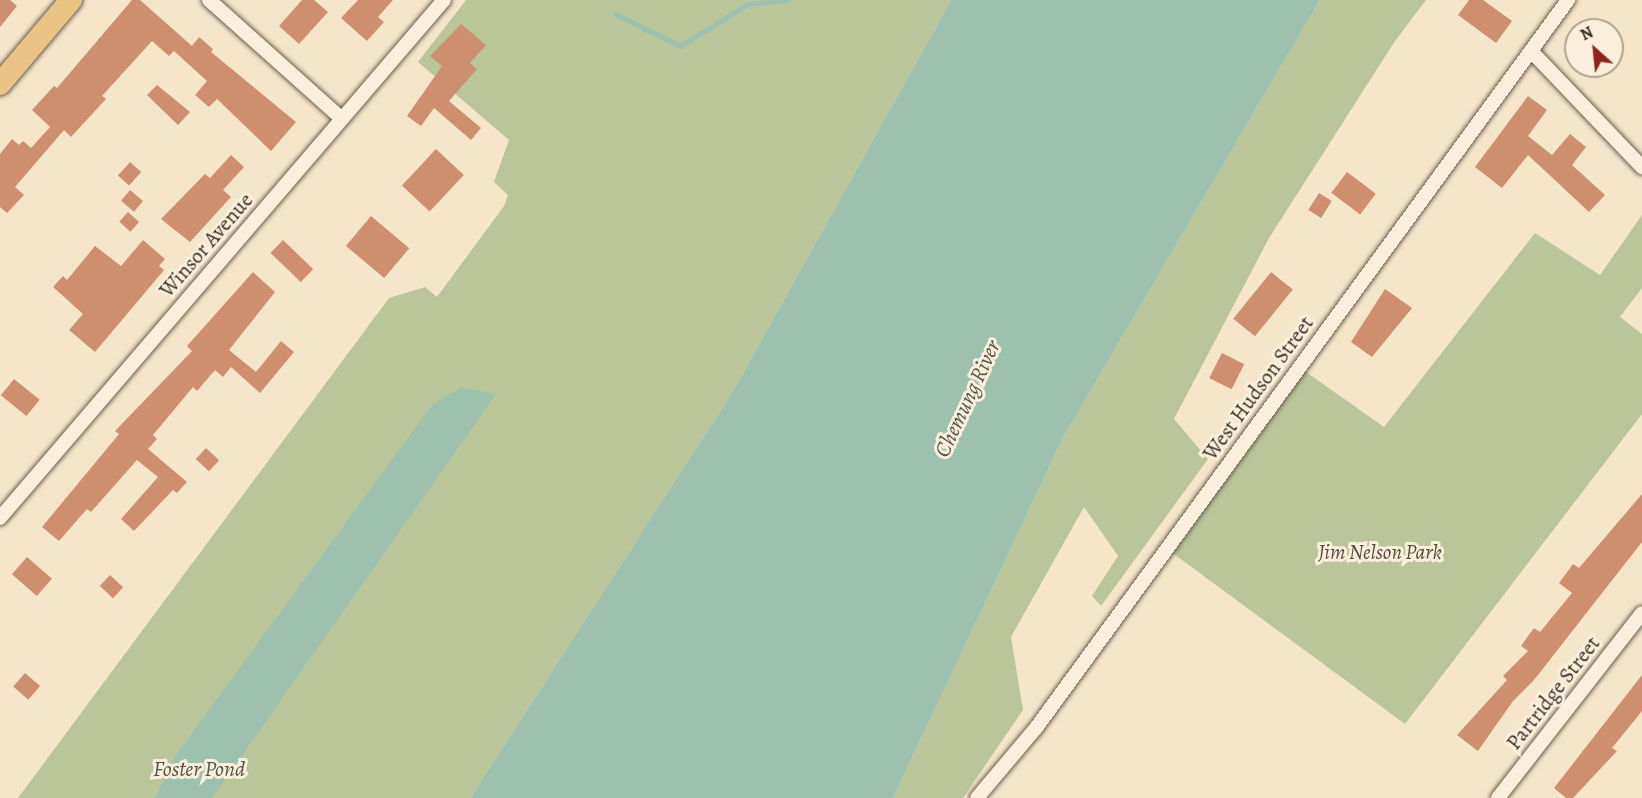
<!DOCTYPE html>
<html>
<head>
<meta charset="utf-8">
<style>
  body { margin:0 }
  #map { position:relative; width:1642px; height:798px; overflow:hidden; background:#f6e6c9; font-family:Alegreya,serif }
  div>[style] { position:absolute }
  .green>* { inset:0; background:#bac699 }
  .water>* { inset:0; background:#9ec0af }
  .stream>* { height:5px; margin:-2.5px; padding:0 2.5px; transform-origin:2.5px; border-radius:2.5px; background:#9ec0af }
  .building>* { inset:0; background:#ce8f6e; transform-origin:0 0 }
  .roads { filter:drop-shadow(0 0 2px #685e4e) drop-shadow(0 0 2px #685e4e) }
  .minor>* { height:14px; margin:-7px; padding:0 7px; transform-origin:7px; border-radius:7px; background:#f9efdc }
  .primary>* { height:22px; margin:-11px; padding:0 11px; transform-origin:11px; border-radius:11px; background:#ebc384 }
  span { translate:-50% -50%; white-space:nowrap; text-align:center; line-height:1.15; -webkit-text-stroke:6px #f9efdc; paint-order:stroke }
  .street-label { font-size:21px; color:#393025 }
  .park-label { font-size:21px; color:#534e3c; font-style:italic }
  .water-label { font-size:22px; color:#525448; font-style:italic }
  .north { position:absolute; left:1564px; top:18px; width:60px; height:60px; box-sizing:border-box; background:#f9efdc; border:2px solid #aca393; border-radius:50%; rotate:333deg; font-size:16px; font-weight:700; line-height:24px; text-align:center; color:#393025 }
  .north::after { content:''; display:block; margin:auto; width:21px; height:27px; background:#8f2418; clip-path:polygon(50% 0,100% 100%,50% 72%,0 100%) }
</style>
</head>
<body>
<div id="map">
  <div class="green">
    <div style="clip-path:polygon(466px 0,951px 0,733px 391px,470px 798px,18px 798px,389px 298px,425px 287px,437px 297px,504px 206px,508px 195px,494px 182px,509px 140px,418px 62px)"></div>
    <div style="clip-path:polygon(1320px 0,1426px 0,1395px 41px,1269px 238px,1174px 419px,1208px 459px,1101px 606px,1092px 596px,1118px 556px,1084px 507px,1011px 637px,1023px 710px,963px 798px,893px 798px,1064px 436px)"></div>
    <div style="clip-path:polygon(1642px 215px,1642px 288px,1620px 317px,1642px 334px,1642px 414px,1405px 724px,1167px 549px,1299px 367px,1384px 427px,1535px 233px,1600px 275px)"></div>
  </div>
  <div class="water">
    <div style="clip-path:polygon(951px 0,1320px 0,1064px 436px,893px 798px,470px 798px,733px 391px)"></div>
    <div style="clip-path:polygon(461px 387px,496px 394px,212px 798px,155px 798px,176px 755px,432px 405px)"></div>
  </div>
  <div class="stream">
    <div style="left:615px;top:14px;width:72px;rotate:26.2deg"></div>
    <div style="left:680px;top:46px;width:80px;rotate:-31.7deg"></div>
    <div style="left:748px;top:4px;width:40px;rotate:-5.7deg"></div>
  </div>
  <div class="building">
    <div style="clip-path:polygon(0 0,10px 0,17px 6px,0 27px)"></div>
    <div style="clip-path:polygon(132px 0,140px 0,192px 46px,199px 37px,213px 49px,211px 52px,296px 122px,271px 151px,217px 99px,209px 107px,195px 95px,207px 81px,174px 51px,169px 56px,152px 41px,102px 96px,106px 99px,71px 137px,64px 130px,15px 187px,24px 195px,7px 213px,0 207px,0 154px,12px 139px,19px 145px,23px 141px,31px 148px,50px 127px,32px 110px,54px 86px,57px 88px)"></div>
    <div style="clip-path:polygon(302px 0,314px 0,328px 12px,299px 44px,279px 26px)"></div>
    <div style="clip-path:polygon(358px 0,393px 0,378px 17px,384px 22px,367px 41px,341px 18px)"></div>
    <div style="clip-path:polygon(1469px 0,1483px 0,1512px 21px,1496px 43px,1458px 15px)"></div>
    <div style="clip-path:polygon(461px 24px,486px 45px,470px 63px,477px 69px,449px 101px,481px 128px,471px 140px,434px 108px,421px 126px,407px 116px,442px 66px,430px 56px)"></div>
    <div style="clip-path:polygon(157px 85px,190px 112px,178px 125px,147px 95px)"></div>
    <div style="clip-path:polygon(1528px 96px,1547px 110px,1528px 136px,1552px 155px,1570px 134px,1586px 147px,1572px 165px,1605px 195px,1589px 212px,1528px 155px,1502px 188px,1475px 167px)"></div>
    <div style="left:436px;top:149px;width:38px;height:50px;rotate:43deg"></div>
    <div style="clip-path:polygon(231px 155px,244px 167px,223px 190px,231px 197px,190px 242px,161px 219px,205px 174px,210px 178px)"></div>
    <div style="left:130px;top:162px;width:15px;height:18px;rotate:42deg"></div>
    <div style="left:1347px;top:172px;width:36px;height:26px;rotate:37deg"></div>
    <div style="left:130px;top:190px;width:17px;height:14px;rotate:40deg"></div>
    <div style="left:1319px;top:193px;width:15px;height:20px;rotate:32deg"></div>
    <div style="left:128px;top:212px;width:15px;height:13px;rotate:42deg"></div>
    <div style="left:371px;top:216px;width:50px;height:39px;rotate:40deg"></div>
    <div style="clip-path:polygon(143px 240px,165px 259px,159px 266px,164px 270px,95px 352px,69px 330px,83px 314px,53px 287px,63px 276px,67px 280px,95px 246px,121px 266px)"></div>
    <div style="left:283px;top:240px;width:42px;height:18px;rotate:44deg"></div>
    <div style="clip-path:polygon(253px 272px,275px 292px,229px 350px,256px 372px,281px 341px,294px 352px,260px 393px,231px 367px,223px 377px,215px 370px,197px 391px,193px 387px,153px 435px,157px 439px,148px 449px,187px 482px,177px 493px,173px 490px,134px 531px,121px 519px,158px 477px,137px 460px,91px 512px,87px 509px,59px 541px,42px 527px,119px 434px,115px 431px,192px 351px,187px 346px)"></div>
    <div style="left:1271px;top:272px;width:28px;height:60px;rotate:39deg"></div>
    <div style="clip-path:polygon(1385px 289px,1412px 308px,1372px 357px,1351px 342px)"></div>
    <div style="left:1222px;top:353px;width:25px;height:28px;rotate:27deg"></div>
    <div style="left:14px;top:379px;width:33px;height:21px;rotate:39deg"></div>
    <div style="left:206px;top:448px;width:18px;height:15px;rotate:43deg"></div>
    <div style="clip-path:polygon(1642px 494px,1642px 542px,1534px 680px,1513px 701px,1478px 751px,1457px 735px,1507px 680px,1503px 676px,1528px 651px,1521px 646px,1534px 628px,1540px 632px,1572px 593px,1559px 583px,1573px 564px,1579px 568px)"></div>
    <div style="left:27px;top:557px;width:33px;height:23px;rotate:41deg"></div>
    <div style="left:110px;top:575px;width:18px;height:15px;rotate:43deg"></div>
    <div style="left:25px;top:673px;width:20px;height:18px;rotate:41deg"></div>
    <div style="clip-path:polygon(1642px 675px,1642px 711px,1612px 748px,1617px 751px,1573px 798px,1566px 798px,1554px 788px)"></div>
  </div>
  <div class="roads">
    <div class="minor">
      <div style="left:209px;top:0;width:178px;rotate:41.8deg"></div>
      <div style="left:1531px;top:51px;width:161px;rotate:46.3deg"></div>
      <div style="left:0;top:518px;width:682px;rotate:-49.4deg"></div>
      <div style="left:977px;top:798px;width:92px;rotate:-49.9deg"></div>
      <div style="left:1036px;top:728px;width:902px;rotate:-53.84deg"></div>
      <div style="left:1498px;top:798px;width:234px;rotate:-52.1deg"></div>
    </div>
    <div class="primary">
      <div style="left:0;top:84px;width:110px;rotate:-49.8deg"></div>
    </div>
  </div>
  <div class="street-label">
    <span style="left:206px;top:245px;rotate:-49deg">Winsor Avenue</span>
    <span style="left:1258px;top:388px;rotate:-54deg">West Hudson Street</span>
    <span style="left:1553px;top:693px;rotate:-52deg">Partridge Street</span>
  </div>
  <div class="park-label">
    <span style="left:1380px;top:552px">Jim Nelson Park</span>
  </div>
  <div class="water-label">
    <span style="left:968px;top:399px;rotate:-65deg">Chemung River</span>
    <span style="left:199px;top:770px">Foster Pond</span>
  </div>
  <div class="north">N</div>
</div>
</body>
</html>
